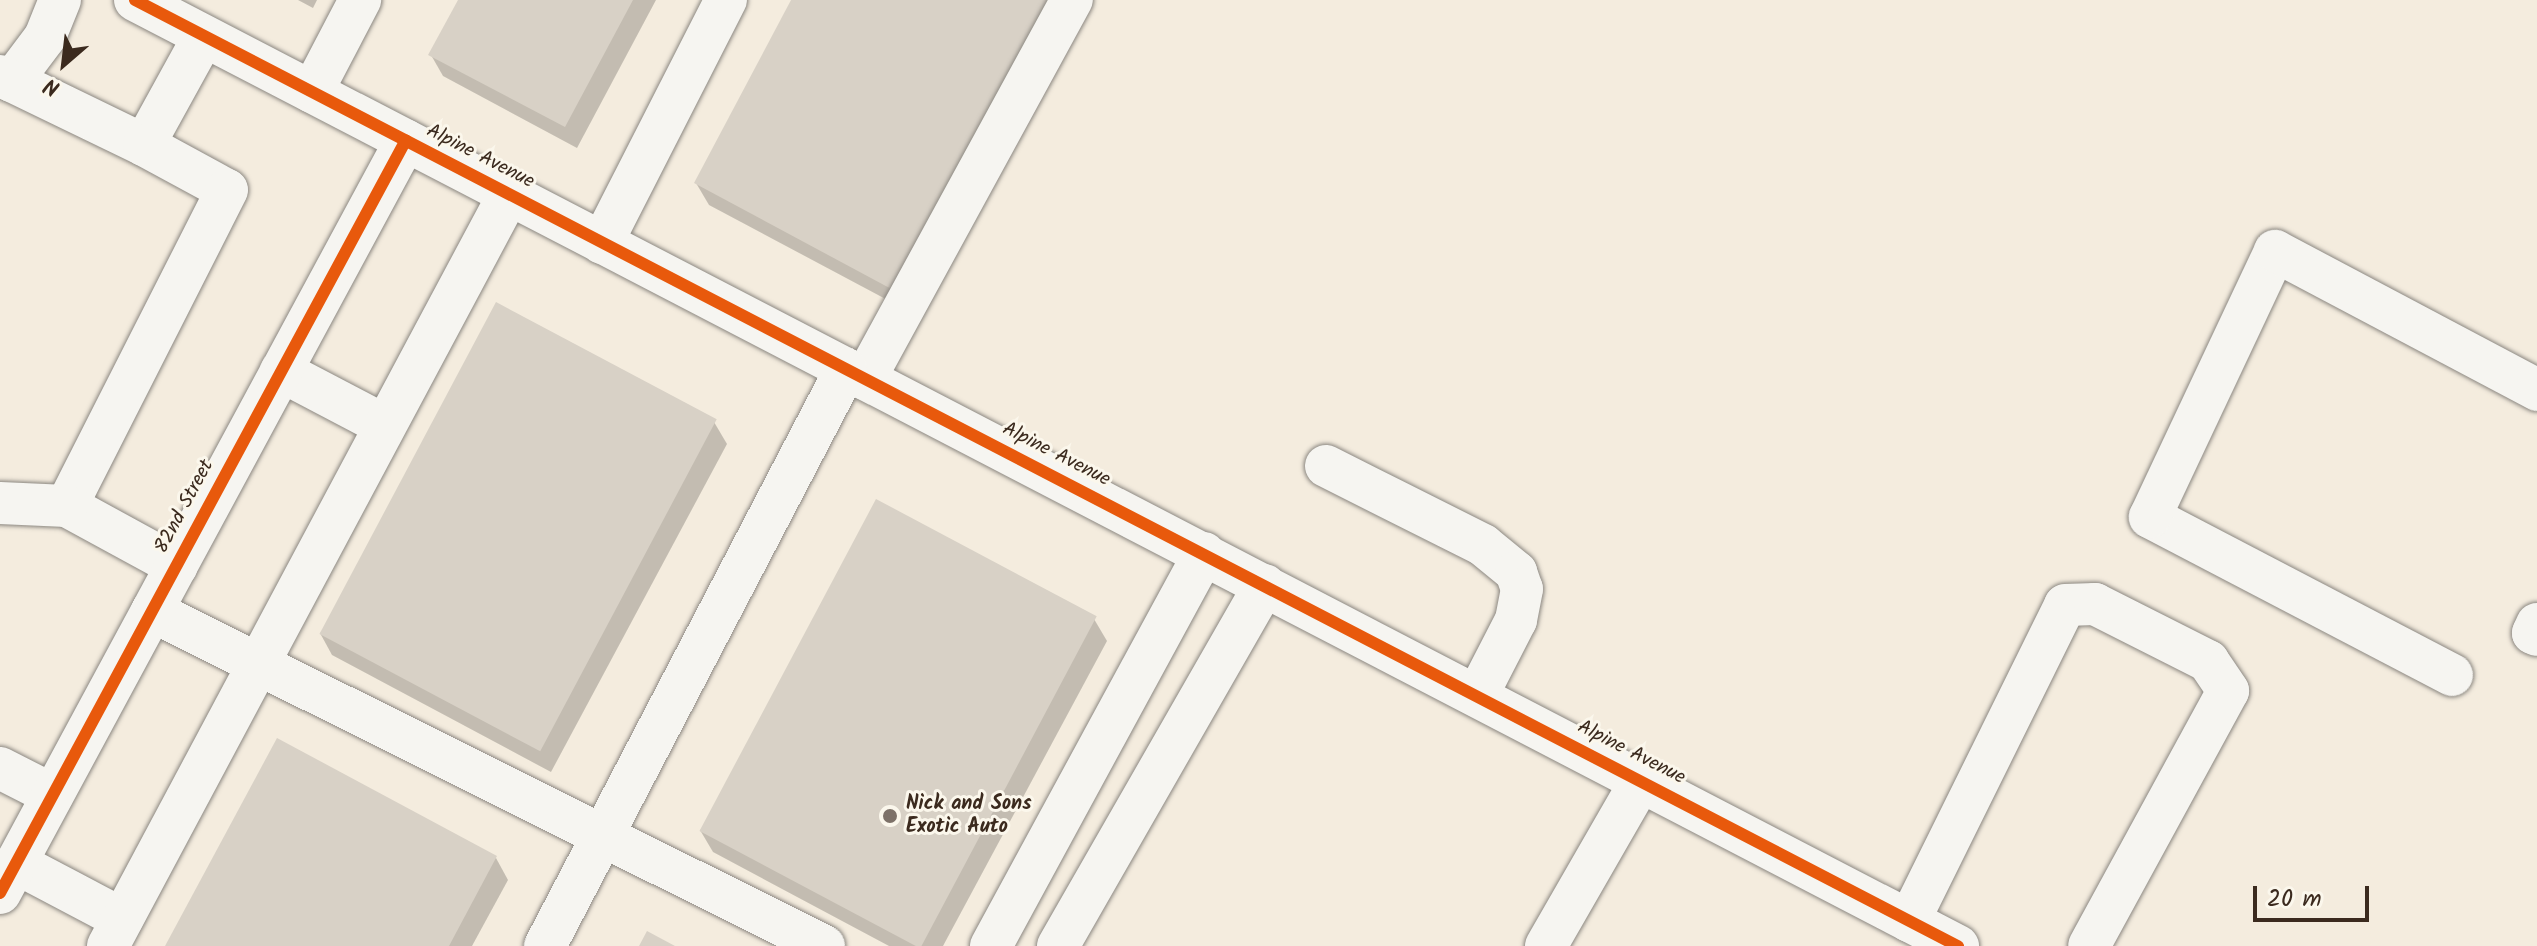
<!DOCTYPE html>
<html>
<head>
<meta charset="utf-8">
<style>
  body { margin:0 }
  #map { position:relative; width:2537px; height:946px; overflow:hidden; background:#f8f6f0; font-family:Kalam,sans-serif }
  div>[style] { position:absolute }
  .built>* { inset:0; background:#f4ecde; transform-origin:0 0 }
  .shadow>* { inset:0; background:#0003 }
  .building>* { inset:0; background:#d8d1c6; transform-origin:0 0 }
  .roads { filter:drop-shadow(0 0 2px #8b8781) drop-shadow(0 0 2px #8b8781) }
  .minor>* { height:42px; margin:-21px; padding:0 21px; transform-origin:21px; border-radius:21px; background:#f6f5f1 }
  .cycleway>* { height:12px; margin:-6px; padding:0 6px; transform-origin:6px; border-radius:6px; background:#e8590c }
  .dots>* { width:22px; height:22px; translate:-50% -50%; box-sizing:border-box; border:4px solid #fbf7ec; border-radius:50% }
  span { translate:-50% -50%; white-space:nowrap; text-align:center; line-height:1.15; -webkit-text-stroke:6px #fbf7ec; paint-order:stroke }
  .street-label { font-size:20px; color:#3b2a1e }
  .poi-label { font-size:20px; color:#3b2a1e; font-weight:700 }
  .left { translate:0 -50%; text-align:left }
  .north { position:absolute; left:24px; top:24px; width:80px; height:80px; -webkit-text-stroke:6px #fbf7ec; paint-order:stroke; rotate:208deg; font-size:22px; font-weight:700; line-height:32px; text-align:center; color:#3b2a1e }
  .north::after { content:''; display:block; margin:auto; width:28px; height:36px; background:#3b2a1e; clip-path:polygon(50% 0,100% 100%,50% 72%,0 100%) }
  .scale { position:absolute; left:2253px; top:886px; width:116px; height:36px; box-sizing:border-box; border:4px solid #3b2a1e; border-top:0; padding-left:10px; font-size:24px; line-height:28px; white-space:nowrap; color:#3b2a1e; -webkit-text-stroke:6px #fbf7ec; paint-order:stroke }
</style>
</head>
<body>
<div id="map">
  <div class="built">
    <div style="left:0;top:0;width:2537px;height:946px"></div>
  </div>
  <div class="shadow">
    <div style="clip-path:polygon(298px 0,317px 0,313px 8px)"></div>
    <div style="clip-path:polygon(460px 0,656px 0,577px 148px,443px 76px,431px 55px)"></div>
    <div style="clip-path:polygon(794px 0,910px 312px,709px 205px,696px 183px)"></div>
    <div style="clip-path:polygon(714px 422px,727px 444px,551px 772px,332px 655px,320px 633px)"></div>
    <div style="clip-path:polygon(1094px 619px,1107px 641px,943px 946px,889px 946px,713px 852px,700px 830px)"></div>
    <div style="clip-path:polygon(496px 858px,508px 880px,472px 946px,168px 946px)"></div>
  </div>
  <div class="building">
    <div style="clip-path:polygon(458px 0,633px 0,565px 127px,428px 55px)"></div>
    <div style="clip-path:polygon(791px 0,1052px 0,897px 292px,694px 183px)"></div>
    <div style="left:496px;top:302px;width:250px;height:376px;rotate:28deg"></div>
    <div style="left:876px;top:499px;width:250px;height:376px;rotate:28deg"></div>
    <div style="clip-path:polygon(277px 738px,497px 856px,449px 946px,165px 946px)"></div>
    <div style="clip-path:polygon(647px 931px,675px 946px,639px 946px)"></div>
  </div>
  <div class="roads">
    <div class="minor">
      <div style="left:135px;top:0;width:2054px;rotate:27.43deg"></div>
      <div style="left:0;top:76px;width:13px;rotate:23deg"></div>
      <div style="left:12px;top:81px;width:55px;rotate:-53.1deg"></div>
      <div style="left:45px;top:37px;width:40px;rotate:-68deg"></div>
      <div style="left:12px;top:81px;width:147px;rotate:25.9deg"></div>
      <div style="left:144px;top:145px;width:124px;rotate:-61.2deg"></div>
      <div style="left:312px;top:92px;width:104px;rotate:-62.4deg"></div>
      <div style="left:144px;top:145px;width:94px;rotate:28.5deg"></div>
      <div style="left:227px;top:190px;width:354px;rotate:116.9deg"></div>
      <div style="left:67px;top:506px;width:125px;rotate:28.6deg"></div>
      <div style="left:602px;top:243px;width:273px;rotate:-63deg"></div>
      <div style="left:281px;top:371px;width:116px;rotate:27.7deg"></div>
      <div style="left:865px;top:379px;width:432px;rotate:-61.4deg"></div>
      <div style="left:1326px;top:466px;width:176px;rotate:26.7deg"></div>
      <div style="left:1483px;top:545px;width:43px;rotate:39.3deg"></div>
      <div style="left:1516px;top:572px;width:18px;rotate:71deg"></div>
      <div style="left:1522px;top:589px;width:32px;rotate:101deg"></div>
      <div style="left:1516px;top:620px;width:85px;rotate:117.2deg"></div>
      <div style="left:0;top:503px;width:67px;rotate:2.6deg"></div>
      <div style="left:152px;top:611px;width:751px;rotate:26.5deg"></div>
      <div style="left:2537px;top:624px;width:10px;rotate:114deg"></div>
      <div style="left:2533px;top:633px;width:4px;rotate:27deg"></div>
      <div style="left:2452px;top:675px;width:341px;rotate:-152.4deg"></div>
      <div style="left:2150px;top:517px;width:294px;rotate:-64.8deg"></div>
      <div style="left:2275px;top:251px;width:297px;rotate:27.9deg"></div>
      <div style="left:0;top:768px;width:59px;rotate:27deg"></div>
      <div style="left:16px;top:863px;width:120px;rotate:27.8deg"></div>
      <div style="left:0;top:893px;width:855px;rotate:-61.67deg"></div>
      <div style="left:1909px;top:921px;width:352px;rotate:-63.7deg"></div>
      <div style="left:2065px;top:605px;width:30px;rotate:-2deg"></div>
      <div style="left:2095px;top:604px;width:127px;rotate:26.8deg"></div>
      <div style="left:2208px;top:661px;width:36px;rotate:56deg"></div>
      <div style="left:2228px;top:691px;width:290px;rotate:118.6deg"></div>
      <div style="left:108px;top:946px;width:852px;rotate:-61.93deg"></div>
      <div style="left:545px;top:946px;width:651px;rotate:-62.45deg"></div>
      <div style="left:991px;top:946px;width:447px;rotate:-61.5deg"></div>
      <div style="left:1058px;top:946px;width:416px;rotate:-60.2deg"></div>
      <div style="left:1546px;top:946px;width:190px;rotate:-60.1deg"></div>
    </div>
  </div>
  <div class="cycleway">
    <div style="left:135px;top:0;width:2054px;rotate:27.43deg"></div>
    <div style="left:0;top:893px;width:855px;rotate:-61.67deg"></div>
  </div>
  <div class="dots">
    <div style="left:890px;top:816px;background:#7d7168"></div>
  </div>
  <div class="street-label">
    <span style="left:480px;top:157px;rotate:27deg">Alpine Avenue</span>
    <span style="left:1056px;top:455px;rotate:27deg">Alpine Avenue</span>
    <span style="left:185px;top:507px;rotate:-62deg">82nd Street</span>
    <span style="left:1631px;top:753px;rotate:27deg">Alpine Avenue</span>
  </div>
  <div class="poi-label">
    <span class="left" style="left:906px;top:816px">Nick and Sons<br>Exotic Auto</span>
  </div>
  <div class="north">N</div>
  <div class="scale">20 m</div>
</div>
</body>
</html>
